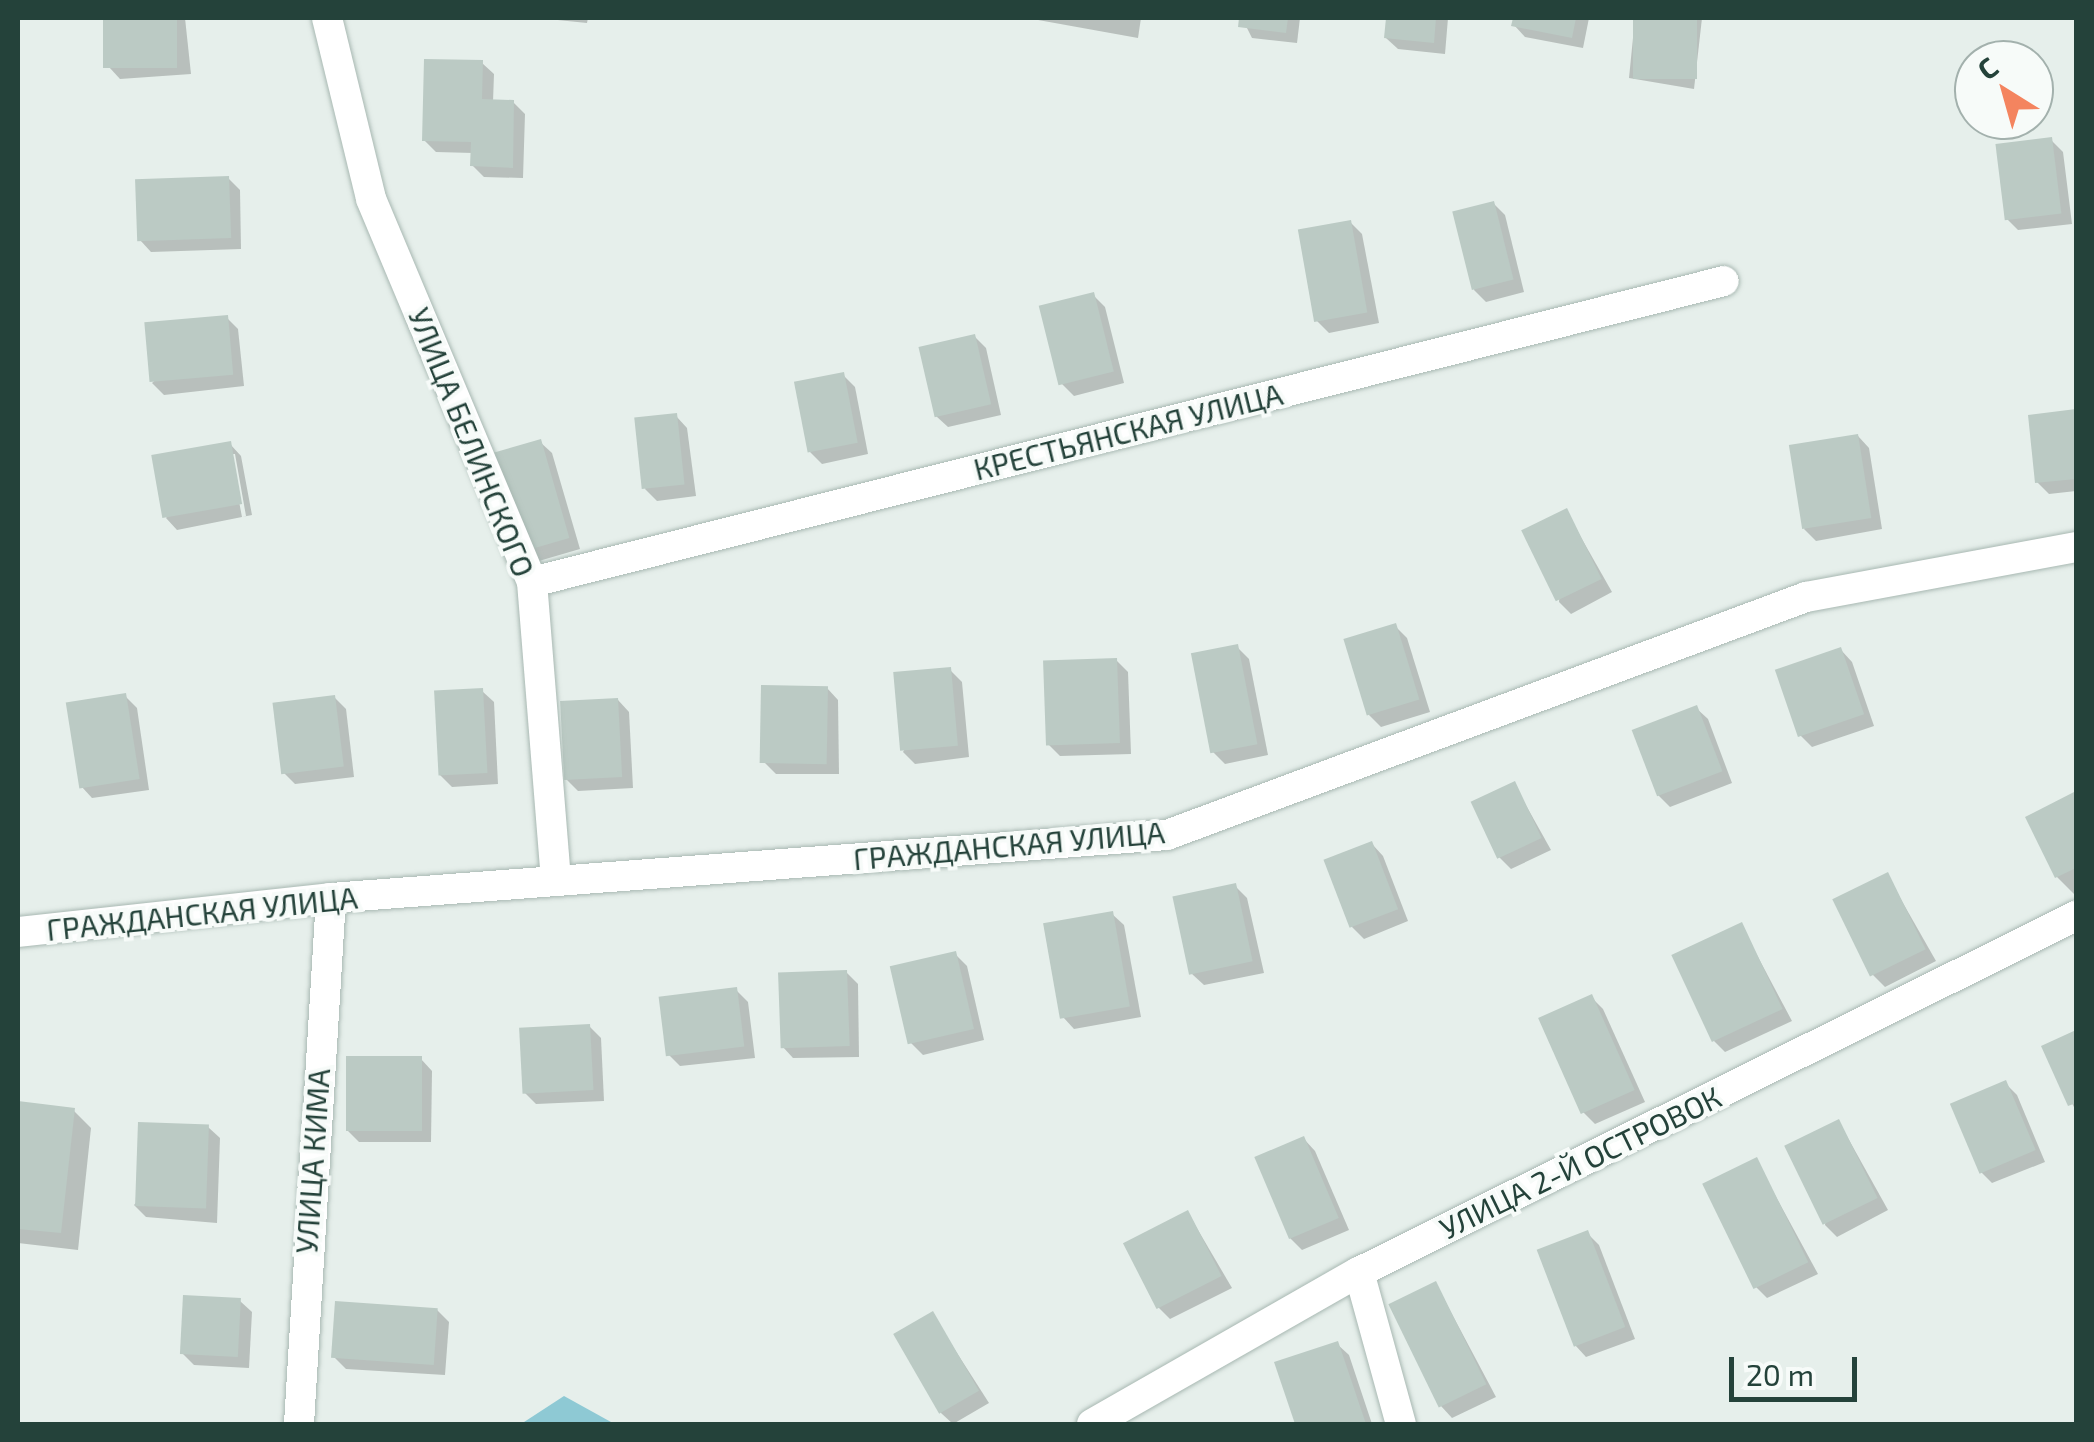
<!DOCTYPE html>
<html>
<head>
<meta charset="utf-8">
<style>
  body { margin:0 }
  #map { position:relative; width:2094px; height:1442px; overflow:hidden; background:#e6efeb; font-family:"Exo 2",sans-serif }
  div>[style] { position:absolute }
  .water>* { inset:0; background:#8ec9d4 }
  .shadow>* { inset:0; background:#0003 }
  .building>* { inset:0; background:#bbcac4; transform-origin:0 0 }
  .roads { filter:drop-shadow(0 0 2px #a8b8b2) drop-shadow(0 0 2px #a8b8b2) }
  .minor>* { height:30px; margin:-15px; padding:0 15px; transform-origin:15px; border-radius:15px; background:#fff }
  span { translate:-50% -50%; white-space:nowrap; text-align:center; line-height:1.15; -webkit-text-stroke:8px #f7fbf9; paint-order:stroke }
  .street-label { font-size:30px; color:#24423a }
  .frame { position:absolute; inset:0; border:20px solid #24423a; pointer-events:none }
  .north { position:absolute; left:1954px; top:40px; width:100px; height:100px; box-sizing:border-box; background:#f7fbf9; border:2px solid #a3b1ad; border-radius:50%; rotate:323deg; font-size:28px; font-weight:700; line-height:40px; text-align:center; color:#24423a }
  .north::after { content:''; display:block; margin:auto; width:35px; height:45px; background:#f4845f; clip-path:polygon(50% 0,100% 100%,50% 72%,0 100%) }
  .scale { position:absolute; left:1729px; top:1357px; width:128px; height:45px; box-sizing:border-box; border:5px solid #24423a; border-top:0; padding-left:12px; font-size:30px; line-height:35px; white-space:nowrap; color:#24423a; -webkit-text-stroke:8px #f7fbf9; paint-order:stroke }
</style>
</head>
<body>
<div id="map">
  <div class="water">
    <div style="clip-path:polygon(564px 1396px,611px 1422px,614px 1424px,521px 1424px)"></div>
  </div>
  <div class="shadow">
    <div style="clip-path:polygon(105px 18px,185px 18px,191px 74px,120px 79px,109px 67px)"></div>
    <div style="clip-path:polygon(538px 18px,588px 18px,587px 23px)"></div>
    <div style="clip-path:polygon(1027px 18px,1141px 18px,1138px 38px)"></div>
    <div style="clip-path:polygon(1242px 18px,1300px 18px,1297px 43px,1252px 38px)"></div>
    <div style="clip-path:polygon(1388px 18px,1448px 18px,1445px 54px,1398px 49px,1386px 38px)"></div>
    <div style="clip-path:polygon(1515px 18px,1589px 18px,1583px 48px,1525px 37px,1514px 25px)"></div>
    <div style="clip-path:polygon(1635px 18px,1702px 18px,1694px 89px,1629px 78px)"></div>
    <div style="clip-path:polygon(482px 63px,494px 74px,493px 102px,513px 102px,525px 114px,523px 178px,484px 177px,472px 165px,473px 153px,436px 152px,424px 140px)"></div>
    <div style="clip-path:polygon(2051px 140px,2063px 152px,2072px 224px,2018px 230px,2007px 219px)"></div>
    <div style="clip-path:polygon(228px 178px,240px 190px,241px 249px,151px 252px,140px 240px)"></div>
    <div style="clip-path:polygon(1493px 203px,1505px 215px,1524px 292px,1486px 302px,1474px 290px)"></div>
    <div style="clip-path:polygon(1351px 223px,1362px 234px,1379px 323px,1329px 333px,1317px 321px)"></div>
    <div style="clip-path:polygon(1093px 295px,1105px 307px,1124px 383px,1074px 396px,1062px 384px)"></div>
    <div style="clip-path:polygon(227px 318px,238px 329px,244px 386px,164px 395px,152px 383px)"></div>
    <div style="clip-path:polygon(975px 337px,986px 348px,1001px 415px,948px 427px,936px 416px)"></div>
    <div style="clip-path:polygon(843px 375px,855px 387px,868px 454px,822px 464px,810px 452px)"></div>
    <div style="clip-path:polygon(2076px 411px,2076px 491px,2049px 494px,2037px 482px,2031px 417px)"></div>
    <div style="clip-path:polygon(676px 416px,687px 428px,696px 496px,657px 501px,645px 489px)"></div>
    <div style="clip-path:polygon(1858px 436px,1869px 448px,1882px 529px,1816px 541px,1804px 529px)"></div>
    <div style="clip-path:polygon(540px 442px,552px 453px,580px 549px,532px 563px)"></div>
    <div style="clip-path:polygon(evenodd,230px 444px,241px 456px,252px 515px,177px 530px,166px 518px,230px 444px,230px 454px,235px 454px,246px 516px,242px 517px,230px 454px)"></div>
    <div style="clip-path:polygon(1566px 511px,1612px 592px,1571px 614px,1559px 602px)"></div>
    <div style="clip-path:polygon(1395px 626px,1407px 638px,1430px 712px,1381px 727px,1369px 715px)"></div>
    <div style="clip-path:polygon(1237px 647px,1249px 659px,1268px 755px,1225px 764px,1213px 752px)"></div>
    <div style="clip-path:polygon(1841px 650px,1852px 662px,1874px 726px,1812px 747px,1800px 735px)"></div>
    <div style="clip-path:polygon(1116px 660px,1128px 672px,1131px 754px,1060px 756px,1048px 744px)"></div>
    <div style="clip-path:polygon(950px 670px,962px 682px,969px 757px,915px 764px,903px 752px)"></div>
    <div style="clip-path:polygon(827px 688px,838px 700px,839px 774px,776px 774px,764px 762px)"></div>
    <div style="clip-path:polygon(482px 691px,494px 702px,498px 784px,452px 787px,440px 775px)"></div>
    <div style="clip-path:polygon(125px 696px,137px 708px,149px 790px,92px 798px,81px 786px)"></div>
    <div style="clip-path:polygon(334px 697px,346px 709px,354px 777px,295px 784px,283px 772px)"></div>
    <div style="clip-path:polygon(618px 700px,629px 712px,633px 788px,578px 791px,566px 779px)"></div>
    <div style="clip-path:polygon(1696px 708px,1708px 719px,1732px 783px,1670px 807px,1658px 795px)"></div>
    <div style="clip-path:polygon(1514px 784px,1551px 850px,1511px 869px,1499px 857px)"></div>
    <div style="clip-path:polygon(2076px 794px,2076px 894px,2075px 895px,2057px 877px,2028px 818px)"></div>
    <div style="clip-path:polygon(1372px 844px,1383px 856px,1408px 921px,1364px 939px,1352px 927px)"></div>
    <div style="clip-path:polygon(1887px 875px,1936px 961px,1885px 987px,1873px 975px)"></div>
    <div style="clip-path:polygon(1235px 886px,1247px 898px,1264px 973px,1204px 985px,1192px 974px)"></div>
    <div style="clip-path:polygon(1112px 914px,1124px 925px,1141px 1017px,1074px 1029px,1063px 1017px)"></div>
    <div style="clip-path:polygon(1741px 925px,1792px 1021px,1725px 1052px,1714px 1041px)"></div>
    <div style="clip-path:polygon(955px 954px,967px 966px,984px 1040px,923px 1055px,911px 1043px)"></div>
    <div style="clip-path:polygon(846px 972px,858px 984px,859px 1057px,793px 1058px,782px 1046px)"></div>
    <div style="clip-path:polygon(736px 990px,748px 1002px,755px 1058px,680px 1066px,668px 1054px)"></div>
    <div style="clip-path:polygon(1591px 997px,1603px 1009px,1645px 1102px,1595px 1124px,1583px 1112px)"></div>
    <div style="clip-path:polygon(589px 1026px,601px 1038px,604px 1101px,536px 1104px,524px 1092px)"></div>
    <div style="clip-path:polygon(2076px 1033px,2076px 1111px,2044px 1048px)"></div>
    <div style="clip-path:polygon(421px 1059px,432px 1071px,431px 1142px,359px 1142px,347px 1130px)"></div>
    <div style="clip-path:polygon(2005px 1083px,2017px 1095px,2045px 1162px,1992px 1183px,1980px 1171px)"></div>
    <div style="clip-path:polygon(18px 1104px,73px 1110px,91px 1128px,78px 1250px,18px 1243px)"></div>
    <div style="clip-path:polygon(1839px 1122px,1888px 1210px,1837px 1237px,1825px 1225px)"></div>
    <div style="clip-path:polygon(208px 1127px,220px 1138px,217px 1223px,146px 1217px,134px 1205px)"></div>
    <div style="clip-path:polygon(1304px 1139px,1315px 1151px,1349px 1230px,1302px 1250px,1290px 1238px)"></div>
    <div style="clip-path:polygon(1756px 1160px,1818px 1274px,1767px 1298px,1755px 1286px)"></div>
    <div style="clip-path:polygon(1188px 1213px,1232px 1288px,1170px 1319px,1158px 1307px)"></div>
    <div style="clip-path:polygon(1587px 1233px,1599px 1245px,1635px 1339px,1586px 1357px,1575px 1345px)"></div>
    <div style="clip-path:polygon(1436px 1284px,1496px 1397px,1452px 1418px,1441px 1406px)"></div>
    <div style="clip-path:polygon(240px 1301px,252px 1312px,249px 1368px,194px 1365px,182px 1353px)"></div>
    <div style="clip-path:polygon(437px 1310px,449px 1322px,445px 1375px,346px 1369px,334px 1357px)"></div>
    <div style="clip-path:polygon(932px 1314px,989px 1403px,953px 1424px,941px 1413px)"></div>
    <div style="clip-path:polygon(1337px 1344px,1349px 1355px,1372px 1424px,1298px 1424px,1277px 1364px)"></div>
  </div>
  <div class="building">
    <div style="left:103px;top:18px;width:74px;height:50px"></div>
    <div style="clip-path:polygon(1239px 18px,1288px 18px,1286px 33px,1238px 27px)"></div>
    <div style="clip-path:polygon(1386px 18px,1436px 18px,1434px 43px,1384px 38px)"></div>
    <div style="clip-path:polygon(1513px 18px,1576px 18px,1572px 38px,1511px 26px)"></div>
    <div style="left:1633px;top:18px;width:64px;height:61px"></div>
    <div style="clip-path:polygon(424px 59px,483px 60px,482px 99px,514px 100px,513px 168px,470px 166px,471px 142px,422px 141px)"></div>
    <div style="left:2052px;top:137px;width:77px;height:57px;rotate:83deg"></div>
    <div style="left:229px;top:176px;width:62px;height:94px;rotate:88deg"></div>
    <div style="left:1494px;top:201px;width:81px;height:43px;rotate:76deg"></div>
    <div style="left:1351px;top:220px;width:94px;height:54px;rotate:80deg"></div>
    <div style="left:1094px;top:292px;width:82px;height:57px;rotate:76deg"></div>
    <div style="left:228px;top:315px;width:60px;height:84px;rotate:85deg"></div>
    <div style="left:975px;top:334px;width:72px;height:58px;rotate:77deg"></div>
    <div style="left:844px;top:372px;width:72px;height:51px;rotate:79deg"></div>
    <div style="clip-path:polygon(2076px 409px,2076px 479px,2035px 483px,2028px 415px)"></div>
    <div style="left:677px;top:413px;width:72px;height:43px;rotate:84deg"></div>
    <div style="left:1858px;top:434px;width:85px;height:70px;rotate:81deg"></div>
    <div style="left:541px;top:439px;width:103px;height:54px;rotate:74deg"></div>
    <div style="left:231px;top:441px;width:64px;height:81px;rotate:80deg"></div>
    <div style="left:1567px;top:508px;width:79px;height:51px;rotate:64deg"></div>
    <div style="left:1396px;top:623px;width:80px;height:55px;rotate:73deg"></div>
    <div style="left:1238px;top:644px;width:102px;height:48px;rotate:79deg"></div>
    <div style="left:1841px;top:647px;width:71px;height:70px;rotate:71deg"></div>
    <div style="left:1117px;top:658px;width:85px;height:74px;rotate:88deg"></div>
    <div style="left:951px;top:667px;width:79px;height:58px;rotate:85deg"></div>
    <div style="left:761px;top:685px;width:67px;height:78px;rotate:1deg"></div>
    <div style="left:483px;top:688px;width:85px;height:49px;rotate:87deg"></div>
    <div style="left:126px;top:693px;width:87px;height:61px;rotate:81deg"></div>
    <div style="left:335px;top:695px;width:72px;height:63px;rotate:83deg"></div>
    <div style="left:618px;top:698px;width:79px;height:58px;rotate:87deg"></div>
    <div style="left:1697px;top:705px;width:71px;height:70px;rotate:69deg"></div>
    <div style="left:1515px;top:781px;width:63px;height:49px;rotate:65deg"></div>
    <div style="clip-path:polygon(2076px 791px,2076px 868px,2055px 878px,2025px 817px)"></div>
    <div style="left:1372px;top:841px;width:73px;height:52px;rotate:69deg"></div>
    <div style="left:1888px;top:872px;width:86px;height:62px;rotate:64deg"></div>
    <div style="left:1236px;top:883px;width:80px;height:65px;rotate:78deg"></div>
    <div style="left:1113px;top:911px;width:97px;height:71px;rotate:80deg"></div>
    <div style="left:1742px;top:922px;width:96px;height:78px;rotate:65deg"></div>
    <div style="left:956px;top:951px;width:80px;height:68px;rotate:77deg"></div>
    <div style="left:847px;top:970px;width:76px;height:69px;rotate:88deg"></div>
    <div style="left:737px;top:987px;width:60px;height:79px;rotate:83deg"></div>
    <div style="left:1592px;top:994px;width:105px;height:59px;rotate:66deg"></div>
    <div style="left:590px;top:1024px;width:66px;height:71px;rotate:87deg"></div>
    <div style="clip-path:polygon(2076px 1030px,2076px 1103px,2068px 1106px,2041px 1046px)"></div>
    <div style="left:346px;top:1056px;width:76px;height:75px"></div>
    <div style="left:2006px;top:1080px;width:76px;height:61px;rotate:67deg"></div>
    <div style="clip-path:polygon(18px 1101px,75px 1108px,61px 1233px,18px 1229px)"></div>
    <div style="left:1839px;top:1119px;width:88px;height:61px;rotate:64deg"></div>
    <div style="left:138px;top:1122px;width:71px;height:84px;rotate:2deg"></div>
    <div style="left:1304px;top:1136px;width:89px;height:54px;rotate:67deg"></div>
    <div style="left:1757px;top:1157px;width:117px;height:61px;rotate:64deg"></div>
    <div style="left:1188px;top:1210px;width:74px;height:73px;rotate:63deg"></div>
    <div style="left:1588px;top:1230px;width:104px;height:55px;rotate:69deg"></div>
    <div style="left:1436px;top:1281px;width:115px;height:53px;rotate:64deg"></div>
    <div style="left:183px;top:1295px;width:58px;height:59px;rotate:3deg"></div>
    <div style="left:335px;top:1301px;width:103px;height:57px;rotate:4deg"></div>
    <div style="left:933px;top:1311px;width:92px;height:46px;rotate:60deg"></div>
    <div style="clip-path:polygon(1338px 1341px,1366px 1424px,1295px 1424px,1274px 1362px)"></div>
  </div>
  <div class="roads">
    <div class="minor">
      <div style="left:327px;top:18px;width:186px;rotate:76.3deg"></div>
      <div style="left:371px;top:199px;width:415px;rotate:67.2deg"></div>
      <div style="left:532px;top:582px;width:298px;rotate:85.4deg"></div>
      <div style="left:532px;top:582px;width:1229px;rotate:-14.17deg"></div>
      <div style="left:18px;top:932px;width:315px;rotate:-6.2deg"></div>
      <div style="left:331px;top:898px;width:838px;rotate:-4.31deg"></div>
      <div style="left:1167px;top:835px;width:682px;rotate:-20.43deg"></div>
      <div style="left:1806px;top:597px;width:275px;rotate:-10.5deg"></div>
      <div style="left:1359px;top:1272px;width:158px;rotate:74.6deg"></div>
      <div style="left:299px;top:1424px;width:527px;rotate:-86.52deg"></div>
      <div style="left:1092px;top:1424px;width:307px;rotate:-29.7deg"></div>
      <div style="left:1359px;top:1272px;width:801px;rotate:-26.41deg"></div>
    </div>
  </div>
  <div class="street-label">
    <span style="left:1128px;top:431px;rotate:-14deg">КРЕСТЬЯНСКАЯ УЛИЦА</span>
    <span style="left:472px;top:442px;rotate:68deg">УЛИЦА БЕЛИНСКОГО</span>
    <span style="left:1009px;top:845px;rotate:-5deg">ГРАЖДАНСКАЯ УЛИЦА</span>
    <span style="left:202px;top:913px;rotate:-6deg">ГРАЖДАНСКАЯ УЛИЦА</span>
    <span style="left:312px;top:1161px;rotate:-86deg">УЛИЦА КИМА</span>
    <span style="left:1580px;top:1162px;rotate:-26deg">УЛИЦА 2-Й ОСТРОВОК</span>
  </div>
  <div class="frame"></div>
  <div class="north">С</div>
  <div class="scale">20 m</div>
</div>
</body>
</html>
